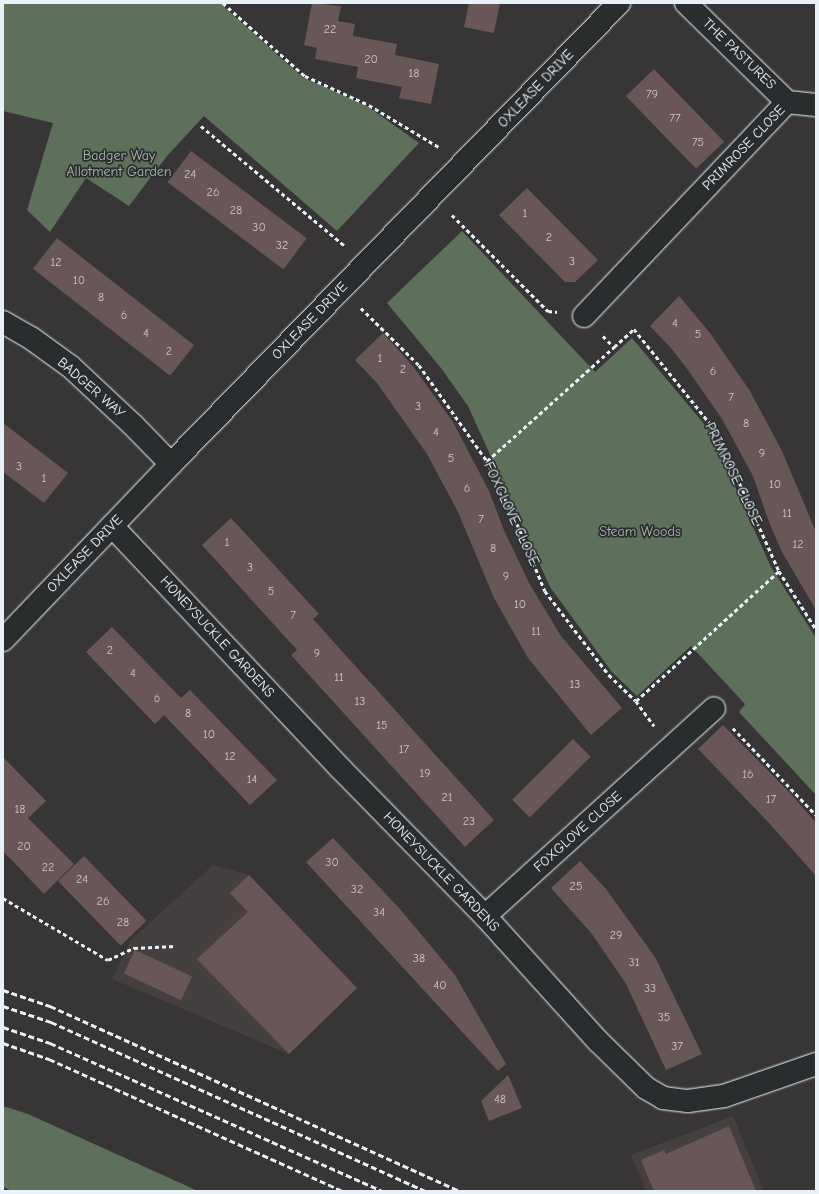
<!DOCTYPE html>
<html>
<head>
<meta charset="utf-8">
<style>
  body { margin:0 }
  #map { position:relative; width:819px; height:1194px; overflow:hidden; background:#373536; font-family:"Comic Neue",sans-serif }
  div>[style] { position:absolute }
  .built>* { inset:0; background:#463f40 }
  .green>* { inset:0; background:#5d7059 }
  .building>* { inset:0; background:#695757; transform-origin:0 0 }
  .path>* { height:2.5px; margin-top:-1.25px; transform-origin:0; background:repeating-linear-gradient(90deg,#e8f1f8 0 4px,transparent 0 7px) }
  .roads { filter:drop-shadow(0 0 1px #e8f1f8) drop-shadow(0 0 1px #e8f1f8) }
  .street>* { height:22px; margin:-11px; padding:0 11px; transform-origin:11px; border-radius:11px; background:#2a2d2e }
  .secondary>* { height:22px; margin:-11px; padding:0 11px; transform-origin:11px; border-radius:11px; background:#2a2d2e }
  .rail>* { height:3px; margin-top:-1.5px; transform-origin:0; background:repeating-linear-gradient(90deg,#e8f1f8 0 6px,transparent 0 9px) }
  span { translate:-50% -50%; white-space:nowrap; text-align:center; line-height:1.15; -webkit-text-stroke:3.5px #2a2d2e; paint-order:stroke }
  .number-label { font-size:12px; color:#c8cad0 }
  .number-label span { -webkit-text-stroke-width:0 }
  .street-label { font-size:14px; color:#e8f1f8 }
  .park-label { font-size:14px; color:#a9b7b0 }
  .frame { position:absolute; inset:0; border:4px solid #e8f1f8; pointer-events:none }
</style>
</head>
<body>
<div id="map">
  <div class="built">
    <div style="clip-path:polygon(213px 865px,249px 875px,357px 988px,289px 1054px,112px 979px,131px 940px)"></div>
    <div style="clip-path:polygon(733px 1116px,764px 1191px,646px 1191px,631px 1155px)"></div>
  </div>
  <div class="green">
    <div style="clip-path:polygon(3px 3px,220px 3px,302px 77px,367px 106px,419px 143px,337px 231px,204px 116px,167px 156px,129px 206px,86px 178px,50px 232px,27px 210px,53px 123px,3px 111px)"></div>
    <div style="clip-path:polygon(462px 231px,595px 372px,632px 338px,710px 431px,771px 567px,816px 638px,816px 795px,739px 712px,745px 704px,691px 646px,637px 696px,612px 672px,550px 587px,468px 406px,441px 368px,387px 303px)"></div>
    <div style="clip-path:polygon(3px 1106px,28px 1114px,198px 1191px,12px 1191px,3px 1187px)"></div>
  </div>
  <div class="building">
    <div style="clip-path:polygon(312px 3px,341px 6px,338px 21px,355px 24px,353px 36px,397px 44px,395px 55px,439px 64px,431px 104px,399px 98px,402px 87px,356px 78px,358px 67px,315px 59px,317px 48px,304px 45px)"></div>
    <div style="clip-path:polygon(469px 3px,500px 3px,494px 33px,464px 27px)"></div>
    <div style="left:654px;top:69px;width:101px;height:39px;rotate:46deg"></div>
    <div style="left:191px;top:151px;width:145px;height:39px;rotate:37deg"></div>
    <div style="clip-path:polygon(527px 188px,598px 260px,575px 282px,565px 282px,499px 215px)"></div>
    <div style="left:57px;top:238px;width:174px;height:39px;rotate:38deg"></div>
    <div style="clip-path:polygon(679px 296px,710px 333px,750px 391px,782px 451px,816px 532px,816px 610px,782px 552px,769px 522px,753px 476px,722px 419px,688px 370px,671px 348px,650px 326px)"></div>
    <div style="clip-path:polygon(383px 333px,412px 365px,453px 422px,489px 491px,503px 528px,529px 583px,561px 636px,622px 708px,591px 735px,528px 658px,494px 598px,458px 512px,427px 454px,377px 383px,355px 360px)"></div>
    <div style="clip-path:polygon(3px 423px,68px 473px,44px 503px,3px 472px)"></div>
    <div style="clip-path:polygon(231px 518px,319px 614px,313px 619px,494px 820px,465px 847px,291px 655px,297px 650px,202px 545px)"></div>
    <div style="clip-path:polygon(112px 627px,181px 698px,190px 690px,277px 780px,250px 805px,164px 715px,155px 724px,86px 652px)"></div>
    <div style="clip-path:polygon(723px 725px,790px 793px,816px 823px,816px 876px,770px 824px,698px 749px)"></div>
    <div style="left:573px;top:739px;width:25px;height:86px;rotate:45deg"></div>
    <div style="clip-path:polygon(3px 757px,46px 801px,28px 818px,74px 864px,44px 894px,3px 851px)"></div>
    <div style="clip-path:polygon(333px 838px,400px 909px,455px 975px,506px 1064px,498px 1071px,306px 862px)"></div>
    <div style="left:84px;top:856px;width:90px;height:36px;rotate:46deg"></div>
    <div style="clip-path:polygon(580px 861px,606px 889px,655px 957px,702px 1054px,666px 1070px,626px 984px,592px 934px,551px 888px)"></div>
    <div style="clip-path:polygon(249px 875px,357px 988px,289px 1054px,197px 959px,248px 912px,230px 893px)"></div>
    <div style="left:135px;top:950px;width:63px;height:26px;rotate:25deg"></div>
    <div style="clip-path:polygon(508px 1075px,522px 1108px,489px 1121px,481px 1101px)"></div>
    <div style="clip-path:polygon(729px 1126px,756px 1191px,654px 1191px,641px 1160px,664px 1150px,666px 1154px)"></div>
  </div>
  <div class="path">
    <div style="left:223px;top:3px;width:110px;rotate:41.7deg"></div>
    <div style="left:305px;top:76px;width:70px;rotate:24.4deg"></div>
    <div style="left:369px;top:105px;width:82px;rotate:31deg"></div>
    <div style="left:201px;top:126px;width:187px;rotate:39.8deg"></div>
    <div style="left:452px;top:215px;width:136px;rotate:45deg"></div>
    <div style="left:548px;top:311px;width:9px;rotate:6deg"></div>
    <div style="left:361px;top:308px;width:81px;rotate:44.5deg"></div>
    <div style="left:419px;top:365px;width:118px;rotate:54.7deg"></div>
    <div style="left:487px;top:461px;width:76px;rotate:64.4deg"></div>
    <div style="left:520px;top:530px;width:66px;rotate:67.7deg"></div>
    <div style="left:545px;top:591px;width:106px;rotate:52.7deg"></div>
    <div style="left:609px;top:675px;width:37px;rotate:44deg"></div>
    <div style="left:636px;top:701px;width:31px;rotate:54deg"></div>
    <div style="left:603px;top:336px;width:16px;rotate:45deg"></div>
    <div style="left:614px;top:347px;width:27px;rotate:-42deg"></div>
    <div style="left:634px;top:329px;width:124px;rotate:51.2deg"></div>
    <div style="left:712px;top:426px;width:57px;rotate:63.9deg"></div>
    <div style="left:737px;top:477px;width:103px;rotate:65.9deg"></div>
    <div style="left:779px;top:571px;width:69px;rotate:57.5deg"></div>
    <div style="left:487px;top:461px;width:171px;rotate:-41.9deg"></div>
    <div style="left:636px;top:701px;width:193px;rotate:-42.3deg"></div>
    <div style="left:733px;top:728px;width:120px;rotate:46.3deg"></div>
    <div style="left:3px;top:898px;width:122px;rotate:30.6deg"></div>
    <div style="left:108px;top:960px;width:29px;rotate:-25deg"></div>
    <div style="left:134px;top:948px;width:41px;rotate:-2.8deg"></div>
  </div>
  <div class="roads">
    <div class="street">
      <div style="left:686px;top:3px;width:141px;rotate:44.4deg"></div>
      <div style="left:787px;top:102px;width:29px;rotate:6deg"></div>
      <div style="left:584px;top:316px;width:295px;rotate:-46.5deg"></div>
      <div style="left:3px;top:322px;width:32px;rotate:30deg"></div>
      <div style="left:31px;top:338px;width:49px;rotate:35.9deg"></div>
      <div style="left:71px;top:367px;width:83px;rotate:43.1deg"></div>
      <div style="left:132px;top:424px;width:56px;rotate:45.7deg"></div>
      <div style="left:112px;top:526px;width:334px;rotate:46.7deg"></div>
      <div style="left:341px;top:769px;width:206px;rotate:45.6deg"></div>
      <div style="left:485px;top:916px;width:169px;rotate:47.9deg"></div>
      <div style="left:598px;top:1041px;width:67px;rotate:44.4deg"></div>
      <div style="left:646px;top:1088px;width:20px;rotate:30deg"></div>
      <div style="left:663px;top:1098px;width:25px;rotate:7deg"></div>
      <div style="left:688px;top:1101px;width:36px;rotate:-8deg"></div>
      <div style="left:724px;top:1096px;width:97px;rotate:-19.2deg"></div>
      <div style="left:485px;top:916px;width:309px;rotate:-42.2deg"></div>
    </div>
    <div class="secondary">
      <div style="left:3px;top:640px;width:243px;rotate:-46.3deg"></div>
      <div style="left:171px;top:464px;width:643px;rotate:-45.82deg"></div>
    </div>
  </div>
  <div class="rail">
    <div style="left:3px;top:990px;width:50px;rotate:18.8deg"></div>
    <div style="left:50px;top:1006px;width:449px;rotate:24.3deg"></div>
    <div style="left:3px;top:1006px;width:51px;rotate:18.4deg"></div>
    <div style="left:51px;top:1022px;width:411px;rotate:24.3deg"></div>
    <div style="left:3px;top:1027px;width:50px;rotate:18.8deg"></div>
    <div style="left:50px;top:1043px;width:364px;rotate:24deg"></div>
    <div style="left:3px;top:1043px;width:49px;rotate:19.2deg"></div>
    <div style="left:49px;top:1059px;width:322px;rotate:24.2deg"></div>
  </div>
  <div class="number-label">
    <span style="left:330px;top:30px">22</span>
    <span style="left:371px;top:60px">20</span>
    <span style="left:414px;top:74px">18</span>
    <span style="left:652px;top:95px">79</span>
    <span style="left:675px;top:119px">77</span>
    <span style="left:698px;top:143px">75</span>
    <span style="left:190px;top:175px">24</span>
    <span style="left:213px;top:193px">26</span>
    <span style="left:236px;top:211px">28</span>
    <span style="left:525px;top:214px">1</span>
    <span style="left:259px;top:228px">30</span>
    <span style="left:549px;top:238px">2</span>
    <span style="left:282px;top:246px">32</span>
    <span style="left:572px;top:262px">3</span>
    <span style="left:56px;top:263px">12</span>
    <span style="left:79px;top:281px">10</span>
    <span style="left:101px;top:298px">8</span>
    <span style="left:124px;top:316px">6</span>
    <span style="left:675px;top:324px">4</span>
    <span style="left:146px;top:334px">4</span>
    <span style="left:698px;top:335px">5</span>
    <span style="left:169px;top:352px">2</span>
    <span style="left:380px;top:359px">1</span>
    <span style="left:403px;top:370px">2</span>
    <span style="left:713px;top:372px">6</span>
    <span style="left:731px;top:398px">7</span>
    <span style="left:418px;top:407px">3</span>
    <span style="left:746px;top:424px">8</span>
    <span style="left:436px;top:433px">4</span>
    <span style="left:762px;top:454px">9</span>
    <span style="left:451px;top:459px">5</span>
    <span style="left:19px;top:467px">3</span>
    <span style="left:44px;top:479px">1</span>
    <span style="left:775px;top:485px">10</span>
    <span style="left:467px;top:489px">6</span>
    <span style="left:787px;top:514px">11</span>
    <span style="left:481px;top:520px">7</span>
    <span style="left:227px;top:543px">1</span>
    <span style="left:798px;top:545px">12</span>
    <span style="left:493px;top:549px">8</span>
    <span style="left:250px;top:568px">3</span>
    <span style="left:506px;top:577px">9</span>
    <span style="left:271px;top:592px">5</span>
    <span style="left:520px;top:605px">10</span>
    <span style="left:293px;top:616px">7</span>
    <span style="left:536px;top:632px">11</span>
    <span style="left:110px;top:651px">2</span>
    <span style="left:317px;top:654px">9</span>
    <span style="left:133px;top:674px">4</span>
    <span style="left:339px;top:678px">11</span>
    <span style="left:575px;top:685px">13</span>
    <span style="left:157px;top:699px">6</span>
    <span style="left:360px;top:702px">13</span>
    <span style="left:188px;top:714px">8</span>
    <span style="left:382px;top:726px">15</span>
    <span style="left:209px;top:735px">10</span>
    <span style="left:404px;top:750px">17</span>
    <span style="left:230px;top:757px">12</span>
    <span style="left:425px;top:774px">19</span>
    <span style="left:748px;top:775px">16</span>
    <span style="left:252px;top:780px">14</span>
    <span style="left:447px;top:798px">21</span>
    <span style="left:771px;top:800px">17</span>
    <span style="left:20px;top:810px">18</span>
    <span style="left:469px;top:822px">23</span>
    <span style="left:24px;top:847px">20</span>
    <span style="left:332px;top:863px">30</span>
    <span style="left:48px;top:868px">22</span>
    <span style="left:82px;top:880px">24</span>
    <span style="left:576px;top:887px">25</span>
    <span style="left:357px;top:890px">32</span>
    <span style="left:103px;top:902px">26</span>
    <span style="left:379px;top:913px">34</span>
    <span style="left:123px;top:923px">28</span>
    <span style="left:616px;top:936px">29</span>
    <span style="left:419px;top:959px">38</span>
    <span style="left:634px;top:963px">31</span>
    <span style="left:440px;top:986px">40</span>
    <span style="left:650px;top:989px">33</span>
    <span style="left:664px;top:1018px">35</span>
    <span style="left:677px;top:1047px">37</span>
    <span style="left:500px;top:1100px">48</span>
  </div>
  <div class="street-label">
    <span style="left:739px;top:54px;rotate:44deg">THE PASTURES</span>
    <span style="left:536px;top:89px;rotate:-46deg">OXLEASE DRIVE</span>
    <span style="left:744px;top:148px;rotate:-46deg">PRIMROSE CLOSE</span>
    <span style="left:310px;top:321px;rotate:-46deg">OXLEASE DRIVE</span>
    <span style="left:91px;top:388px;rotate:41deg">BADGER WAY</span>
    <span style="left:733px;top:474px;rotate:64deg">PRIMROSE CLOSE</span>
    <span style="left:511px;top:514px;rotate:65deg">FOXGLOVE CLOSE</span>
    <span style="left:85px;top:554px;rotate:-46deg">OXLEASE DRIVE</span>
    <span style="left:217px;top:637px;rotate:47deg">HONEYSUCKLE GARDENS</span>
    <span style="left:578px;top:832px;rotate:-42deg">FOXGLOVE CLOSE</span>
    <span style="left:441px;top:872px;rotate:46deg">HONEYSUCKLE GARDENS</span>
  </div>
  <div class="park-label">
    <span style="left:119px;top:164px">Badger Way<br>Allotment Garden</span>
    <span style="left:640px;top:532px">Steam Woods</span>
  </div>
  <div class="frame"></div>
</div>
</body>
</html>
